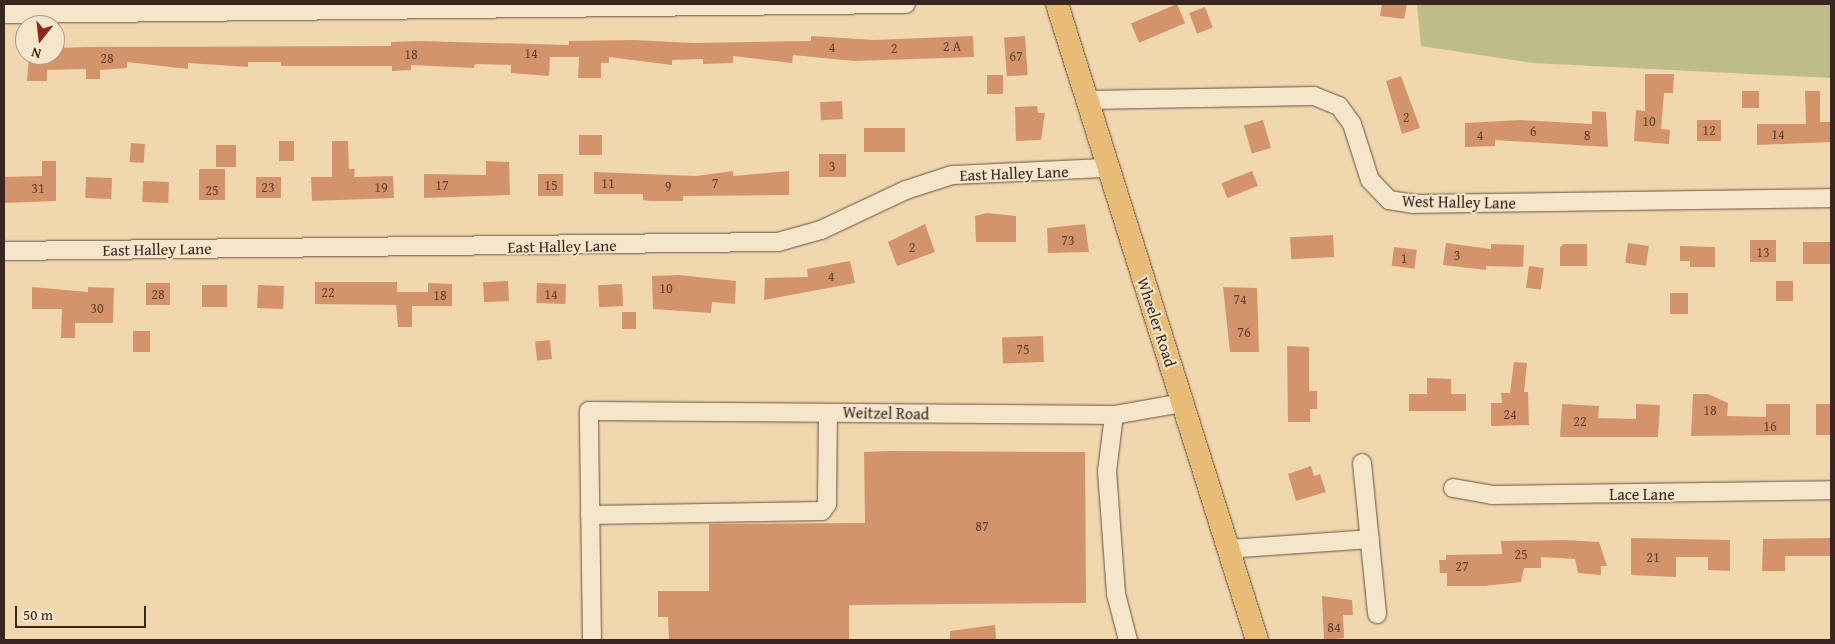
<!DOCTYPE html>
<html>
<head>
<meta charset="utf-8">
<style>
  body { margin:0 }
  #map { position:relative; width:1835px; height:644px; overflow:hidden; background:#f0d7ae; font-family:"Gentium Book Plus",serif }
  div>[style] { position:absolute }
  .green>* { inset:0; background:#bebd87 }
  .building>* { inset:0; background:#d4946b; transform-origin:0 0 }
  .roads { filter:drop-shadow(0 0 1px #675244) drop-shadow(0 0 1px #675244) }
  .minor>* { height:18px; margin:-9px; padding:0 9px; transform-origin:9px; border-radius:9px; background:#f5e5ca }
  .major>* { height:22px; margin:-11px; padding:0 11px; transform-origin:11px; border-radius:11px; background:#e8bc77 }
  span { translate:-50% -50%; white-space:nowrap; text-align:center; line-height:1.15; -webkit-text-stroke:4px #f5e5ca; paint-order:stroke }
  .number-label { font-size:14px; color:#604233 }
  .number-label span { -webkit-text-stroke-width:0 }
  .street-label { font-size:16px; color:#392620 }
  .frame { position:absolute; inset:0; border:5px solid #392620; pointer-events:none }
  .north { position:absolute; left:15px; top:15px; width:50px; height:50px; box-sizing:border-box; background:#f5e5ca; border:1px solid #aa9986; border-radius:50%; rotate:196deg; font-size:14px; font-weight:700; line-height:20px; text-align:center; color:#392620 }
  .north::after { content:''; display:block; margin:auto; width:18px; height:22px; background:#8f2418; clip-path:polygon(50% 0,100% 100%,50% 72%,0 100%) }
  .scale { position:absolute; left:15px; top:606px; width:131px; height:22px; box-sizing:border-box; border:2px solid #392620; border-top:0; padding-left:6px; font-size:15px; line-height:18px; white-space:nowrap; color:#392620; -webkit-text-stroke:4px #f5e5ca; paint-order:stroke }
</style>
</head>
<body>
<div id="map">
  <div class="green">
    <div style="clip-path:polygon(1417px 4px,1831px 4px,1831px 78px,1533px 63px,1421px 46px)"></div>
  </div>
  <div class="building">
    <div style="left:1177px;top:4px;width:21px;height:50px;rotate:67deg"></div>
    <div style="clip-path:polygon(1382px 4px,1407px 4px,1404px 19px,1380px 16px)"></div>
    <div style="left:1205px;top:7px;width:22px;height:17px;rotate:69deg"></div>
    <div style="clip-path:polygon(811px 36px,874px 40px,973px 36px,974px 57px,854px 61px,793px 55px,792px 63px,733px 56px,733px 63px,703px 64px,703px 59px,672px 60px,672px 65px,609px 57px,609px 63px,601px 63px,601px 78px,578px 78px,579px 57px,550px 57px,549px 76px,511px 73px,511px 65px,475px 64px,474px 68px,411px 65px,411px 70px,392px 71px,392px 66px,281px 66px,281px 62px,248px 62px,248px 67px,188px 63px,188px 69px,127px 62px,127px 68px,100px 70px,100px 79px,86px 79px,86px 69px,47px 70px,47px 81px,27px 81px,29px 55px,55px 55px,55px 48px,87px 47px,391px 46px,391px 42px,419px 41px,569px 45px,569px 41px,633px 40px,694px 43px,811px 41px)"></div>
    <div style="left:1025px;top:36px;width:39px;height:21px;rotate:86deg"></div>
    <div style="clip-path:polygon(1645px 74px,1674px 74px,1673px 93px,1664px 93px,1661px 129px,1670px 130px,1669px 144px,1634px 141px,1636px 110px,1645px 111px)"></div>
    <div style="left:987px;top:75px;width:16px;height:19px"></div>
    <div style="clip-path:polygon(1401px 76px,1420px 128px,1402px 134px,1386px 81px)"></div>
    <div style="left:1742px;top:91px;width:17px;height:17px"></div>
    <div style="clip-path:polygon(1805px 91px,1820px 91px,1820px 122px,1831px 122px,1831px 142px,1757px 145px,1757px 124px,1806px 124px)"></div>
    <div style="left:842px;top:101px;width:18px;height:22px;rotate:87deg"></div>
    <div style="clip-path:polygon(1037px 106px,1038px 113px,1045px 113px,1041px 140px,1016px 141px,1015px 107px)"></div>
    <div style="clip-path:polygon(1592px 111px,1606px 112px,1608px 147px,1495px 140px,1495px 146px,1465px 147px,1465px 123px,1520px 120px,1592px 124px)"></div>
    <div style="left:1263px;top:120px;width:29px;height:20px;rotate:74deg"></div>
    <div style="left:1697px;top:120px;width:24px;height:21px"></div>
    <div style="left:864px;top:128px;width:41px;height:24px"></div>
    <div style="left:602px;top:135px;width:20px;height:23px;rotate:90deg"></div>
    <div style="left:279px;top:141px;width:15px;height:20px"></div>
    <div style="clip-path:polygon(332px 141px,348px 141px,349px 169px,355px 169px,354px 177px,393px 176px,394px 198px,312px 201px,311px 177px,332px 177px)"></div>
    <div style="left:131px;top:143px;width:14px;height:19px;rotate:4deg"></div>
    <div style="left:216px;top:145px;width:20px;height:22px"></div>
    <div style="left:819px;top:154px;width:27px;height:23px"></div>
    <div style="clip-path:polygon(42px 161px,56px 161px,56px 201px,4px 203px,4px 177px,42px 176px)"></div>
    <div style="clip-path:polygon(486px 161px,509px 162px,510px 195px,424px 198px,424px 174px,486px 175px)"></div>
    <div style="left:225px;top:169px;width:31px;height:26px;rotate:90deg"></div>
    <div style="clip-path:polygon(733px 171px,733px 176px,789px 171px,789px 195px,683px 196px,683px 201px,650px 201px,643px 200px,643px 194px,594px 194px,594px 172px,696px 176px)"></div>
    <div style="left:1252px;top:171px;width:16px;height:33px;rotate:68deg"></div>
    <div style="left:563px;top:174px;width:22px;height:25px;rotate:90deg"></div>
    <div style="left:86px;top:177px;width:26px;height:21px;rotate:2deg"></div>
    <div style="left:256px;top:177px;width:25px;height:21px"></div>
    <div style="left:143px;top:181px;width:26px;height:21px;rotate:2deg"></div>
    <div style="clip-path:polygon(987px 213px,1016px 216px,1016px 242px,976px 242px,975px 216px)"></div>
    <div style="clip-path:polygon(925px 224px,935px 252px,897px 266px,888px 242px)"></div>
    <div style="clip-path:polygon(1085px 224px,1089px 252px,1048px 253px,1047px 228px)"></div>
    <div style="left:1333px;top:235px;width:22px;height:43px;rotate:87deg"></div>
    <div style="left:1776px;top:240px;width:22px;height:26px;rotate:90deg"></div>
    <div style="left:1803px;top:242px;width:28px;height:22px"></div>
    <div style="clip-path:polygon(1446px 243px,1491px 249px,1491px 244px,1524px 245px,1523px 267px,1486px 266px,1486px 270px,1443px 265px)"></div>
    <div style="left:1628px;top:243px;width:21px;height:20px;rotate:8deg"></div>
    <div style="clip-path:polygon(1564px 244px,1587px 244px,1587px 266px,1560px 266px,1560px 247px)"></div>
    <div style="clip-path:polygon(1680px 246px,1715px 247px,1715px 267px,1690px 267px,1690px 261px,1680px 261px)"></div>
    <div style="left:1394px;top:247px;width:23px;height:19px;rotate:7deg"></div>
    <div style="clip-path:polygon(850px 261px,855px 283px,764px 300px,765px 278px,808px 277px,807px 269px)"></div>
    <div style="left:1529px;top:266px;width:15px;height:22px;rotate:8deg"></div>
    <div style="clip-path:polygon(679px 275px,736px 281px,735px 304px,712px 302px,711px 313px,653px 309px,652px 276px)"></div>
    <div style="left:508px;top:281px;width:20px;height:25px;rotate:87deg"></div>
    <div style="left:1776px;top:281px;width:17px;height:20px"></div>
    <div style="clip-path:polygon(315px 282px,397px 282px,397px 292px,428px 292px,428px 283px,452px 284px,452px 306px,412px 306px,412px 327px,398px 327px,396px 305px,315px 304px)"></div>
    <div style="left:146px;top:283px;width:24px;height:22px"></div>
    <div style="left:537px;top:283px;width:29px;height:20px;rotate:2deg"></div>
    <div style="left:622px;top:284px;width:22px;height:24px;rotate:87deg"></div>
    <div style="left:202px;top:285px;width:25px;height:22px"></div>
    <div style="left:258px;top:285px;width:26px;height:23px;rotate:2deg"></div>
    <div style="clip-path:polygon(32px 287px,88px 292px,88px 287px,114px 288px,113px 323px,75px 323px,75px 338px,61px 338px,62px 309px,32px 309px)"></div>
    <div style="clip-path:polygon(1223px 287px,1257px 288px,1259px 352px,1230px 352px)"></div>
    <div style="left:1670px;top:293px;width:18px;height:21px"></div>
    <div style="left:622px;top:312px;width:14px;height:17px"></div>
    <div style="left:133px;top:331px;width:17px;height:21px"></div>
    <div style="left:1043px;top:336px;width:26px;height:41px;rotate:88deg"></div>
    <div style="left:550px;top:340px;width:19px;height:15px;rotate:84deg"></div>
    <div style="clip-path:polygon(1287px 346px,1309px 347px,1309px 391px,1317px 391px,1317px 409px,1310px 409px,1310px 422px,1288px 422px)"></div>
    <div style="clip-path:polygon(1514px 362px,1527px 363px,1524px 392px,1528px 392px,1529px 425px,1491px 426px,1491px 403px,1502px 403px,1501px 393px,1510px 393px)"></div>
    <div style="clip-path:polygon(1427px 378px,1451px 379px,1451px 394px,1466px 394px,1466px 411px,1409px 411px,1409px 394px,1427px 394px)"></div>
    <div style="clip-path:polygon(1693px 394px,1708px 394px,1728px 403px,1727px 416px,1766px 417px,1766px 404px,1790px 404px,1790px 435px,1691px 436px)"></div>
    <div style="clip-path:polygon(1562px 404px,1599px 406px,1598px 418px,1636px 419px,1636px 404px,1660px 405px,1658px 437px,1560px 437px)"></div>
    <div style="left:1816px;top:404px;width:15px;height:31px"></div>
    <div style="clip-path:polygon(889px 451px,1085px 452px,1086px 603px,849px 605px,849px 640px,669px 640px,668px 617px,658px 617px,658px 591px,709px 591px,709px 524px,865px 523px,864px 452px)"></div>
    <div style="clip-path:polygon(1311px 466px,1314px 476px,1320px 474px,1326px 492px,1296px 501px,1288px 474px)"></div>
    <div style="clip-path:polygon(1631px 538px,1730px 540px,1730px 571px,1708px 570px,1708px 557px,1676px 557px,1676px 577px,1631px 575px)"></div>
    <div style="clip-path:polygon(1831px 538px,1831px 556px,1785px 556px,1785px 571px,1762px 571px,1763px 539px)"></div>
    <div style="clip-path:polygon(1564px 540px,1599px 542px,1607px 566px,1601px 566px,1601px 575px,1578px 573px,1575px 559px,1541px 557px,1541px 568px,1524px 568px,1521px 582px,1484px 586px,1447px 586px,1447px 573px,1440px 573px,1439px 560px,1446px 560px,1446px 555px,1502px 554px,1501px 541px)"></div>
    <div style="clip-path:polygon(1322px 596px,1352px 600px,1353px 615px,1343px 615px,1344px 638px,1324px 640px)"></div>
    <div style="clip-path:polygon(995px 625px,996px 640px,950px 640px,950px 631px)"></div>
  </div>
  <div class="roads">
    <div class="minor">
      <div style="left:4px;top:14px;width:902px;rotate:-0.64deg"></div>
      <div style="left:1087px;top:100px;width:227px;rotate:-1deg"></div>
      <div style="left:1314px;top:96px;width:27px;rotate:22deg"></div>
      <div style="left:1339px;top:106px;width:22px;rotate:54deg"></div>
      <div style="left:1352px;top:124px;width:59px;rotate:72.2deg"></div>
      <div style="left:1370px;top:180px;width:28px;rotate:46deg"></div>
      <div style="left:1389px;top:200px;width:24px;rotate:9deg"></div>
      <div style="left:1413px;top:204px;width:418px;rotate:-0.8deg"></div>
      <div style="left:4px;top:251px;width:774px;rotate:-0.67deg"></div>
      <div style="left:778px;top:242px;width:45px;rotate:-15.6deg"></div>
      <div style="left:821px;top:230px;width:94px;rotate:-25.2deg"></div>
      <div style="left:906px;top:190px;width:48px;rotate:-18.1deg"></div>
      <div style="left:952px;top:175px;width:154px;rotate:-2.6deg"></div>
      <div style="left:1114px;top:415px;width:56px;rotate:97.1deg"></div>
      <div style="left:1107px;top:471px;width:123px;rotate:85.8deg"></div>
      <div style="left:1116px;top:594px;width:48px;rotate:75.4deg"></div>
      <div style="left:1362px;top:463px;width:152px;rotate:84.3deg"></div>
      <div style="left:1453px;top:488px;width:40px;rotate:10deg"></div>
      <div style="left:1492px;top:495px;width:339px;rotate:-0.8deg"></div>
      <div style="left:590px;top:515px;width:232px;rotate:-1deg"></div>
      <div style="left:822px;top:511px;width:9px;rotate:-54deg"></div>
      <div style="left:827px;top:504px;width:91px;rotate:-89.4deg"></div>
      <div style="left:1228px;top:549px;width:142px;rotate:-4deg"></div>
      <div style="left:592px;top:640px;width:229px;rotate:-90.8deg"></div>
      <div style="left:589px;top:411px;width:525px;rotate:0.44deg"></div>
      <div style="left:1114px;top:415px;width:70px;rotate:-9.9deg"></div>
    </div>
    <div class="major">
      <div style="left:1057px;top:4px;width:667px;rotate:72.54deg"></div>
    </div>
  </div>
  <div class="number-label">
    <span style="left:952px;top:46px">2 A</span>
    <span style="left:832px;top:47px">4</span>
    <span style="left:894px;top:48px">2</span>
    <span style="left:531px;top:53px">14</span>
    <span style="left:411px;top:54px">18</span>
    <span style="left:1016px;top:56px">67</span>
    <span style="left:107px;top:58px">28</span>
    <span style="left:1406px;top:117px">2</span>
    <span style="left:1649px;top:121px">10</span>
    <span style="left:1709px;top:130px">12</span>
    <span style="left:1533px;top:131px">6</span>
    <span style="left:1778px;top:134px">14</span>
    <span style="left:1480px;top:135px">4</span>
    <span style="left:1587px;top:135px">8</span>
    <span style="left:832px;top:166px">3</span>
    <span style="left:608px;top:183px">11</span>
    <span style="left:715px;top:183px">7</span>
    <span style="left:442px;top:185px">17</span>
    <span style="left:551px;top:185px">15</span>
    <span style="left:668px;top:186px">9</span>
    <span style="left:268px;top:187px">23</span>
    <span style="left:381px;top:187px">19</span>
    <span style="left:38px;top:188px">31</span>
    <span style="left:212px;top:190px">25</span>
    <span style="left:1068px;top:240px">73</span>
    <span style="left:912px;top:247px">2</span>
    <span style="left:1763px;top:252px">13</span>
    <span style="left:1457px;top:255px">3</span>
    <span style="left:1404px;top:258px">1</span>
    <span style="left:831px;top:276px">4</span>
    <span style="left:666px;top:288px">10</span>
    <span style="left:328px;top:292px">22</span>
    <span style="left:158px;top:294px">28</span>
    <span style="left:551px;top:294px">14</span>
    <span style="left:440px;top:295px">18</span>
    <span style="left:1240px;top:299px">74</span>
    <span style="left:97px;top:308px">30</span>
    <span style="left:1244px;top:332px">76</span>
    <span style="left:1023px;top:349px">75</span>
    <span style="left:1710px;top:410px">18</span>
    <span style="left:1510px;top:414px">24</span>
    <span style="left:1580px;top:421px">22</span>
    <span style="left:1770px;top:426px">16</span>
    <span style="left:982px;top:526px">87</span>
    <span style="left:1521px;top:554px">25</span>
    <span style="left:1653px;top:557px">21</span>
    <span style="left:1462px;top:566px">27</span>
    <span style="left:1334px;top:627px">84</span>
  </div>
  <div class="street-label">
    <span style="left:1014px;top:173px;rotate:-2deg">East Halley Lane</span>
    <span style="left:1459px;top:202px;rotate:1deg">West Halley Lane</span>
    <span style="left:562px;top:246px;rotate:-1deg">East Halley Lane</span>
    <span style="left:157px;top:249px;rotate:-1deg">East Halley Lane</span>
    <span style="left:1157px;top:322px;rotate:72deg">Wheeler Road</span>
    <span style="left:886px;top:413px;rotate:1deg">Weitzel Road</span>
    <span style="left:1642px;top:494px">Lace Lane</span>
  </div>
  <div class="frame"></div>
  <div class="north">N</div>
  <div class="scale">50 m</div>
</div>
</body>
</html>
